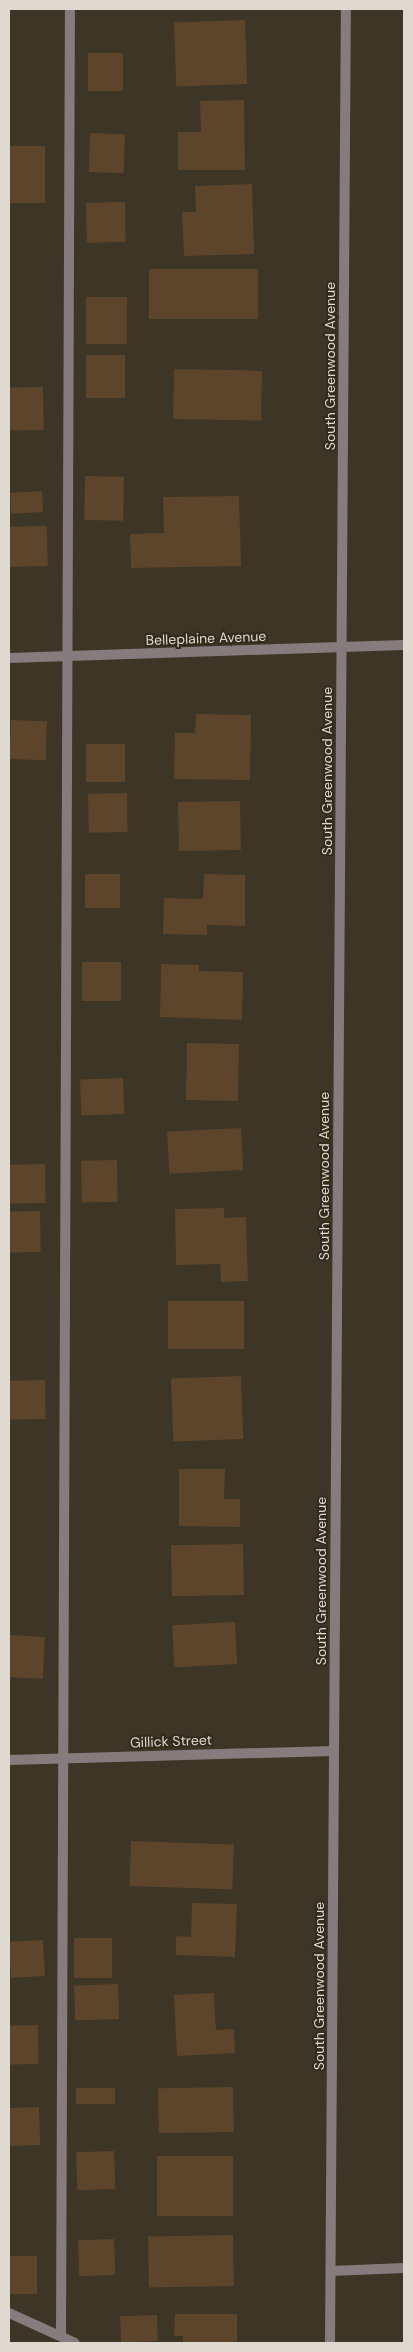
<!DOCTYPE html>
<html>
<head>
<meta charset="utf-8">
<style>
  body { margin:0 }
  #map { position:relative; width:413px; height:2352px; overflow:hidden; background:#3d3526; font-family:"DM Sans",sans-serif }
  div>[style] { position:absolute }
  .building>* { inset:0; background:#5c452a; transform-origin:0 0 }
  .lane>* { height:10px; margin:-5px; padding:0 5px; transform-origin:5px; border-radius:5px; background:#867c7e }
  .street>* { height:10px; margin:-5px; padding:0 5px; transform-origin:5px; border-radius:5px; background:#867c7e }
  span { translate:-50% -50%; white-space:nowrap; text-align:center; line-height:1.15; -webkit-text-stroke:4px #332b1c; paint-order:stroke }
  .street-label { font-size:14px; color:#dfdad0 }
  .frame { position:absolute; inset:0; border:10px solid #dfdad0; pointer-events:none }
</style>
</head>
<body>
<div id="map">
  <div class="building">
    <div style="left:245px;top:20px;width:64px;height:71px;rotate:88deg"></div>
    <div style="left:88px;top:53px;width:35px;height:38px"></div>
    <div style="clip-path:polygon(244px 100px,245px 170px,178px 170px,178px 132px,201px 132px,200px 101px)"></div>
    <div style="left:90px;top:133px;width:35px;height:39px;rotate:2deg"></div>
    <div style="left:9px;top:146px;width:36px;height:57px"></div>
    <div style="clip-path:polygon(252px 184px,254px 254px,184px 256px,182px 212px,196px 212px,195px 186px)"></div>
    <div style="left:125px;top:202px;width:40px;height:39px;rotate:89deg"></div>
    <div style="left:149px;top:269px;width:109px;height:50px"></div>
    <div style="left:86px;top:297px;width:41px;height:47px"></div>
    <div style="left:86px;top:355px;width:39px;height:43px"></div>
    <div style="left:174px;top:369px;width:88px;height:50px;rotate:1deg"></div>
    <div style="left:43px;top:387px;width:43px;height:34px;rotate:89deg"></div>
    <div style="left:85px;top:476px;width:39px;height:44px;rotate:1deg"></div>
    <div style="left:42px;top:491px;width:21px;height:32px;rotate:87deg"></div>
    <div style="clip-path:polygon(239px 496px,241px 566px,131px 568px,130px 534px,164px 533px,163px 497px)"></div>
    <div style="left:47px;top:526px;width:40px;height:38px;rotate:89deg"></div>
    <div style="clip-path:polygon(196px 714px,251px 715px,250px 780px,174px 779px,175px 733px,195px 733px)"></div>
    <div style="left:11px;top:720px;width:36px;height:39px;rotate:2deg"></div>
    <div style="left:86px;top:744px;width:39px;height:38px"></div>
    <div style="left:127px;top:793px;width:39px;height:39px;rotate:89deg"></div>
    <div style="left:240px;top:801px;width:49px;height:62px;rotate:89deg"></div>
    <div style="left:85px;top:874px;width:35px;height:34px"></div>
    <div style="clip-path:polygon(204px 874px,245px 875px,245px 926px,207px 925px,207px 935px,163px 934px,164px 898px,203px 899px)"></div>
    <div style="left:82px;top:962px;width:39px;height:39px"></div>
    <div style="clip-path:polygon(161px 964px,199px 965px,199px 971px,243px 972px,242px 1020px,160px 1017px)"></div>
    <div style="left:187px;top:1043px;width:52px;height:57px;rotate:1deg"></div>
    <div style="left:123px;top:1078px;width:36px;height:43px;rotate:88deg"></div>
    <div style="left:241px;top:1128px;width:42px;height:74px;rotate:87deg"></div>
    <div style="left:117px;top:1160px;width:42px;height:36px;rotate:89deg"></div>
    <div style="left:45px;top:1164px;width:39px;height:36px;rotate:89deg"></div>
    <div style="clip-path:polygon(224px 1208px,224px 1218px,246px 1217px,248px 1281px,221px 1282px,220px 1264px,176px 1265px,175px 1209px)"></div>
    <div style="left:40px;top:1211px;width:41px;height:31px;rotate:89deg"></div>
    <div style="left:168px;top:1301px;width:76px;height:48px"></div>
    <div style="left:241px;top:1376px;width:63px;height:70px;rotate:88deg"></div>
    <div style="left:45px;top:1380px;width:39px;height:36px;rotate:89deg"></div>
    <div style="clip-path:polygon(179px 1469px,225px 1469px,224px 1499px,240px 1499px,240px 1527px,179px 1526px)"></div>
    <div style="left:243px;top:1544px;width:51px;height:72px;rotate:89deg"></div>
    <div style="left:235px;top:1622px;width:42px;height:63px;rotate:87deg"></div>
    <div style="left:9px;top:1635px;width:36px;height:42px;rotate:3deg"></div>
    <div style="left:131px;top:1841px;width:103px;height:45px;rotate:2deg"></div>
    <div style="clip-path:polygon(192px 1903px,237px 1904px,235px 1957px,176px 1955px,176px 1936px,191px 1937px)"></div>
    <div style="left:74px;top:1938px;width:38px;height:40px"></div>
    <div style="left:43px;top:1940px;width:36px;height:34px;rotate:87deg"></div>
    <div style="left:118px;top:1984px;width:35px;height:44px;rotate:88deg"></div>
    <div style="clip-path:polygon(214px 1993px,216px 2030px,234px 2029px,235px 2053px,177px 2056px,174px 1995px)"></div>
    <div style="left:38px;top:2025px;width:39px;height:29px;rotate:89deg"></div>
    <div style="left:233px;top:2087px;width:45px;height:75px;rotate:89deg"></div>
    <div style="left:115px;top:2088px;width:16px;height:39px;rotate:90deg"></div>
    <div style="left:39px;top:2107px;width:38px;height:30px;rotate:88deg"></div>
    <div style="left:114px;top:2151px;width:38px;height:38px;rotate:88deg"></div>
    <div style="left:233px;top:2156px;width:60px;height:76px;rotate:90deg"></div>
    <div style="left:233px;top:2235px;width:51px;height:85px;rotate:89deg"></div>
    <div style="left:114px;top:2239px;width:36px;height:36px;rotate:88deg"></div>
    <div style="left:9px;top:2256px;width:28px;height:38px"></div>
    <div style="clip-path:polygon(175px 2314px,237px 2314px,237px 2343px,183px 2343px,183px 2336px,174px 2336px)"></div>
    <div style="left:157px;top:2315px;width:26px;height:37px;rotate:88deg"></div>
  </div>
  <div class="lane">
    <div style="left:9px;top:2313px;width:72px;rotate:24.4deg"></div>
    <div style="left:61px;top:2336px;width:2327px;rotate:-89.78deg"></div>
  </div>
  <div class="street">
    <div style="left:9px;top:658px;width:395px;rotate:-1.9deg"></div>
    <div style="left:9px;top:1760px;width:325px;rotate:-1.6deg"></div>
    <div style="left:331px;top:2271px;width:73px;rotate:-2.4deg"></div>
    <div style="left:330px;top:2343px;width:2334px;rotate:-89.61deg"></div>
  </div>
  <div class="street-label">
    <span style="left:330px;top:366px;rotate:-90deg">South Greenwood Avenue</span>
    <span style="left:206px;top:638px;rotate:-2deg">Belleplaine Avenue</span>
    <span style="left:327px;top:771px;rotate:-90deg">South Greenwood Avenue</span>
    <span style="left:324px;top:1176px;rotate:-90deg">South Greenwood Avenue</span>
    <span style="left:321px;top:1581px;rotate:-90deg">South Greenwood Avenue</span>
    <span style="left:171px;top:1741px;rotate:-2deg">Gillick Street</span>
    <span style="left:319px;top:1986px;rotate:-90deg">South Greenwood Avenue</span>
  </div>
  <div class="frame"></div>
</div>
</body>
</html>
